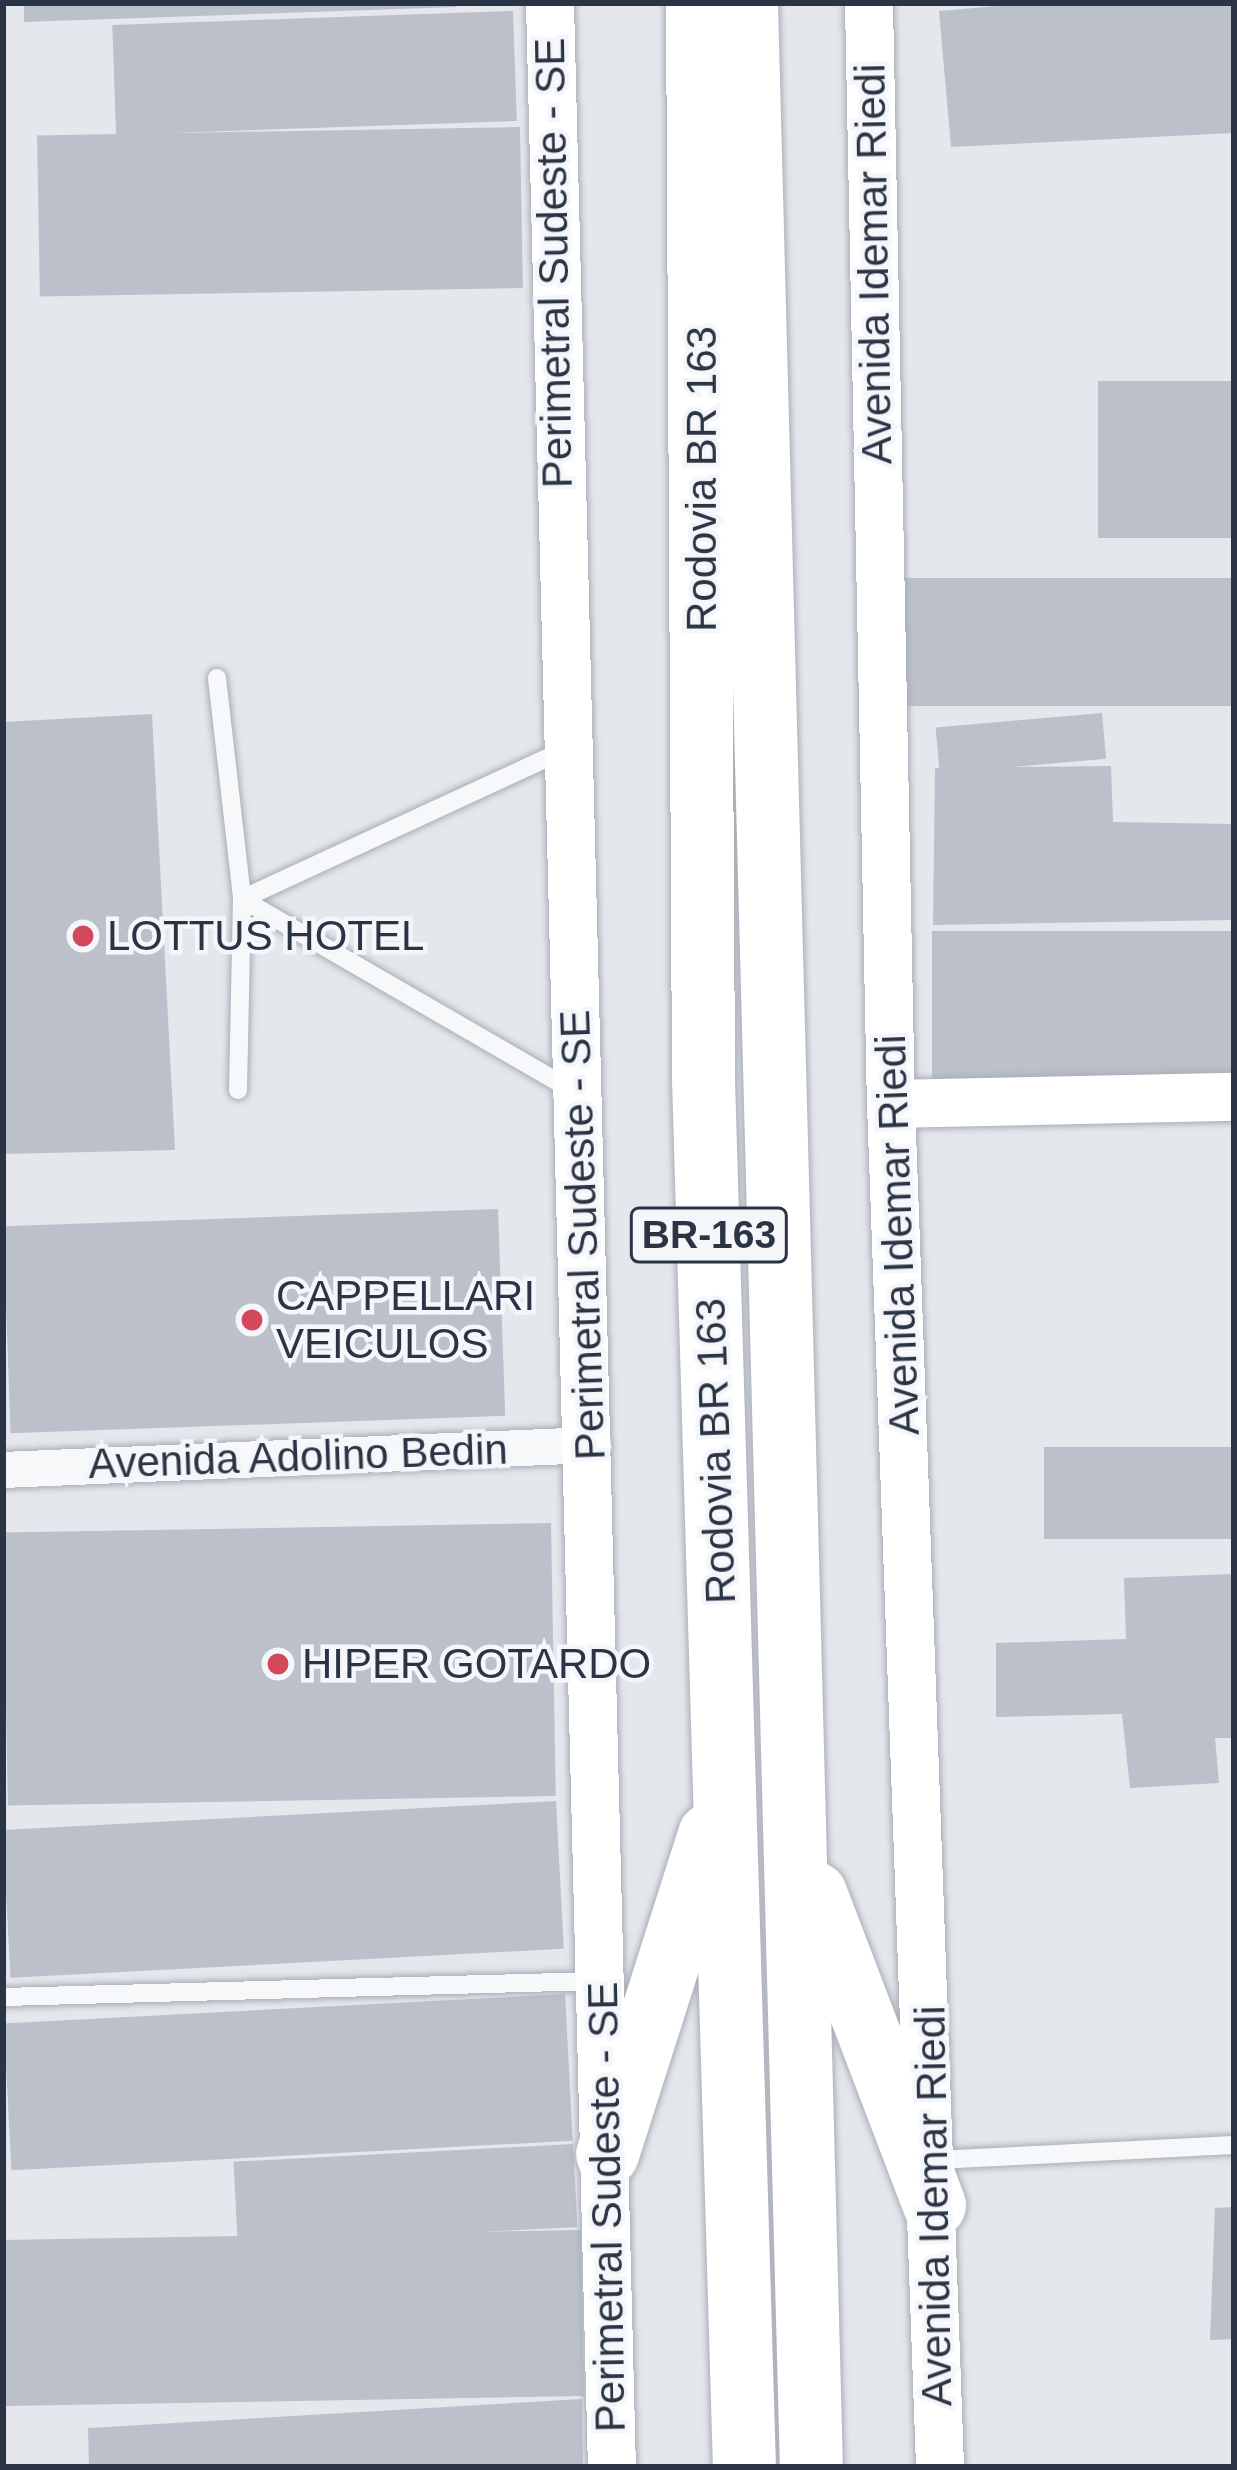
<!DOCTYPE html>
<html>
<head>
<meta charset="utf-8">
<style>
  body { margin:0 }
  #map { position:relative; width:1237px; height:2470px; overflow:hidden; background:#e4e7ec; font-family:Helvetica,sans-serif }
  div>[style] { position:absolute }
  .building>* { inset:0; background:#bbc0ca; transform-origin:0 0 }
  .roads { filter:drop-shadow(0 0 3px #a9aeb7) drop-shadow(0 0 3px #a9aeb7) }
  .lane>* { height:18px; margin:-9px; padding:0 9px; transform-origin:9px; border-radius:9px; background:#f7f8fa }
  .street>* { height:36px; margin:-18px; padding:0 18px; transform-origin:18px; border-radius:18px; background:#f7f8fa }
  .secondary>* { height:48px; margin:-24px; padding:0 24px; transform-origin:24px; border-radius:24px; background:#fff }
  .highway>* { height:63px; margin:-31.5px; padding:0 31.5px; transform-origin:31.5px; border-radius:31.5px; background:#fff }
  .dots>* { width:33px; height:33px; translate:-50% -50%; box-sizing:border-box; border:6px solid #f4f6f9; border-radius:50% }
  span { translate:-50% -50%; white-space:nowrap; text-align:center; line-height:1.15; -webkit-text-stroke:9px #f4f6f9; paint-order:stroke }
  .shield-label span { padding:3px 9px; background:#f4f6f9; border:3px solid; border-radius:9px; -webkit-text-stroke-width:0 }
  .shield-label { font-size:39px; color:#2b3445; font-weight:700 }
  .street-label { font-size:42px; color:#2b3445 }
  .poi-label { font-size:42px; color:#2b3445 }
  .left { translate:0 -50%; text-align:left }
  .frame { position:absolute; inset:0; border:6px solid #2b3445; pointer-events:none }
</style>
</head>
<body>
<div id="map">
  <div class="building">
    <div style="clip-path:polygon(24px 3px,456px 3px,456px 7px,24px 22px)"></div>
    <div style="clip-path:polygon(1032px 3px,1234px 3px,1234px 133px,951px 147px,939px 11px)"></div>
    <div style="left:513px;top:11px;width:110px;height:401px;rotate:88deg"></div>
    <div style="left:520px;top:127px;width:161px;height:483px;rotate:89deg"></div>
    <div style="left:1234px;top:381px;width:157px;height:136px;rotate:90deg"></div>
    <div style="left:1234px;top:578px;width:128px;height:329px;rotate:90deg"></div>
    <div style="left:1102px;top:713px;width:46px;height:167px;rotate:85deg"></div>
    <div style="clip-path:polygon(152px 714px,175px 1150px,3px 1154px,3px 722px)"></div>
    <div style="clip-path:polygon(1111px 766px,1113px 822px,1234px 824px,1234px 920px,933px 925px,935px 768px)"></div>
    <div style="left:1234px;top:931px;width:150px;height:302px;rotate:90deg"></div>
    <div style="left:498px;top:1209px;width:207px;height:495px;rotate:88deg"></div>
    <div style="left:1234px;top:1447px;width:92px;height:190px;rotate:90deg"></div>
    <div style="left:551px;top:1523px;width:273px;height:548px;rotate:89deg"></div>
    <div style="clip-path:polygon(1234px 1574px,1234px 1738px,1215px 1738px,1219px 1783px,1130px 1788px,1122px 1714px,996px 1717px,996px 1643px,1126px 1639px,1124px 1578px)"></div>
    <div style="left:556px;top:1801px;width:148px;height:554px;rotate:87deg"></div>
    <div style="left:565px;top:1994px;width:147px;height:562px;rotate:87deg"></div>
    <div style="left:573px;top:2144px;width:83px;height:340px;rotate:87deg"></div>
    <div style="clip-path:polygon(1234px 2207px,1234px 2339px,1210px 2340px,1215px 2208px)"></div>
    <div style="left:581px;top:2230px;width:166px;height:579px;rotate:89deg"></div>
    <div style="clip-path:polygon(582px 2399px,583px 2467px,89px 2467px,88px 2428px)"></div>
  </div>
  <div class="roads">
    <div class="lane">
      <div style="left:217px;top:678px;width:222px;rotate:83.5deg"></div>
      <div style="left:242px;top:899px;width:191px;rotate:91.2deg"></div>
      <div style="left:242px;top:899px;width:379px;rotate:30.1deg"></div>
      <div style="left:242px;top:899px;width:353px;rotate:-24.8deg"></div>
      <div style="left:3px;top:1997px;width:596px;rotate:-1.54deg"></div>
      <div style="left:936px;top:2160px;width:298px;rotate:-2.9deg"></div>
    </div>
    <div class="street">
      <div style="left:3px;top:1470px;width:591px;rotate:-2.43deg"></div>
    </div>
    <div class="secondary">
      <div style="left:550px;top:3px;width:2465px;rotate:88.56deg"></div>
      <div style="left:869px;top:3px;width:1101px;rotate:88.86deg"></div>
      <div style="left:891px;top:1104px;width:1364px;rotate:87.94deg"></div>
      <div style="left:891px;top:1104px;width:343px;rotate:-1.2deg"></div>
    </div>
    <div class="highway">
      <div style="left:697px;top:3px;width:1076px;rotate:89.68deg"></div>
      <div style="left:703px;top:1079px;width:1389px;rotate:88.31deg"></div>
      <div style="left:746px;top:3px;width:2465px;rotate:88.49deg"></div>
      <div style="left:815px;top:1893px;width:334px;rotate:69.1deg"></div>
      <div style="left:607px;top:2154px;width:336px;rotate:-72.3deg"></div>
    </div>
  </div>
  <div class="dots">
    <div style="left:83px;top:936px;background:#d1495b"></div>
    <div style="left:252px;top:1320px;background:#d1495b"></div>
    <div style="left:278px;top:1664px;background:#d1495b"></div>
  </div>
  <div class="shield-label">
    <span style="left:709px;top:1235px">BR-163</span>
  </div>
  <div class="street-label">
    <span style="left:554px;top:263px;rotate:-91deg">Perimetral Sudeste - SE</span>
    <span style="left:874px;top:264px;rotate:-91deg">Avenida Idemar Riedi</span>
    <span style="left:702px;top:479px;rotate:-90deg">Rodovia BR 163</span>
    <span style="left:583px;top:1235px;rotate:-92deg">Perimetral Sudeste - SE</span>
    <span style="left:898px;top:1235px;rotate:-92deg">Avenida Idemar Riedi</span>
    <span style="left:716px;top:1451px;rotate:-92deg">Rodovia BR 163</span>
    <span style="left:298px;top:1457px;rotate:-2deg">Avenida Adolino Bedin</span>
    <span style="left:934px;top:2206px;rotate:-91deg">Avenida Idemar Riedi</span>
    <span style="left:607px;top:2207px;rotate:-91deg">Perimetral Sudeste - SE</span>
  </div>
  <div class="poi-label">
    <span class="left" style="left:107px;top:936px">LOTTUS HOTEL</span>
    <span class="left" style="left:276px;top:1320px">CAPPELLARI<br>VEICULOS</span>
    <span class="left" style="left:302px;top:1664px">HIPER GOTARDO</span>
  </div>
  <div class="frame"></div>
</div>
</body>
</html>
